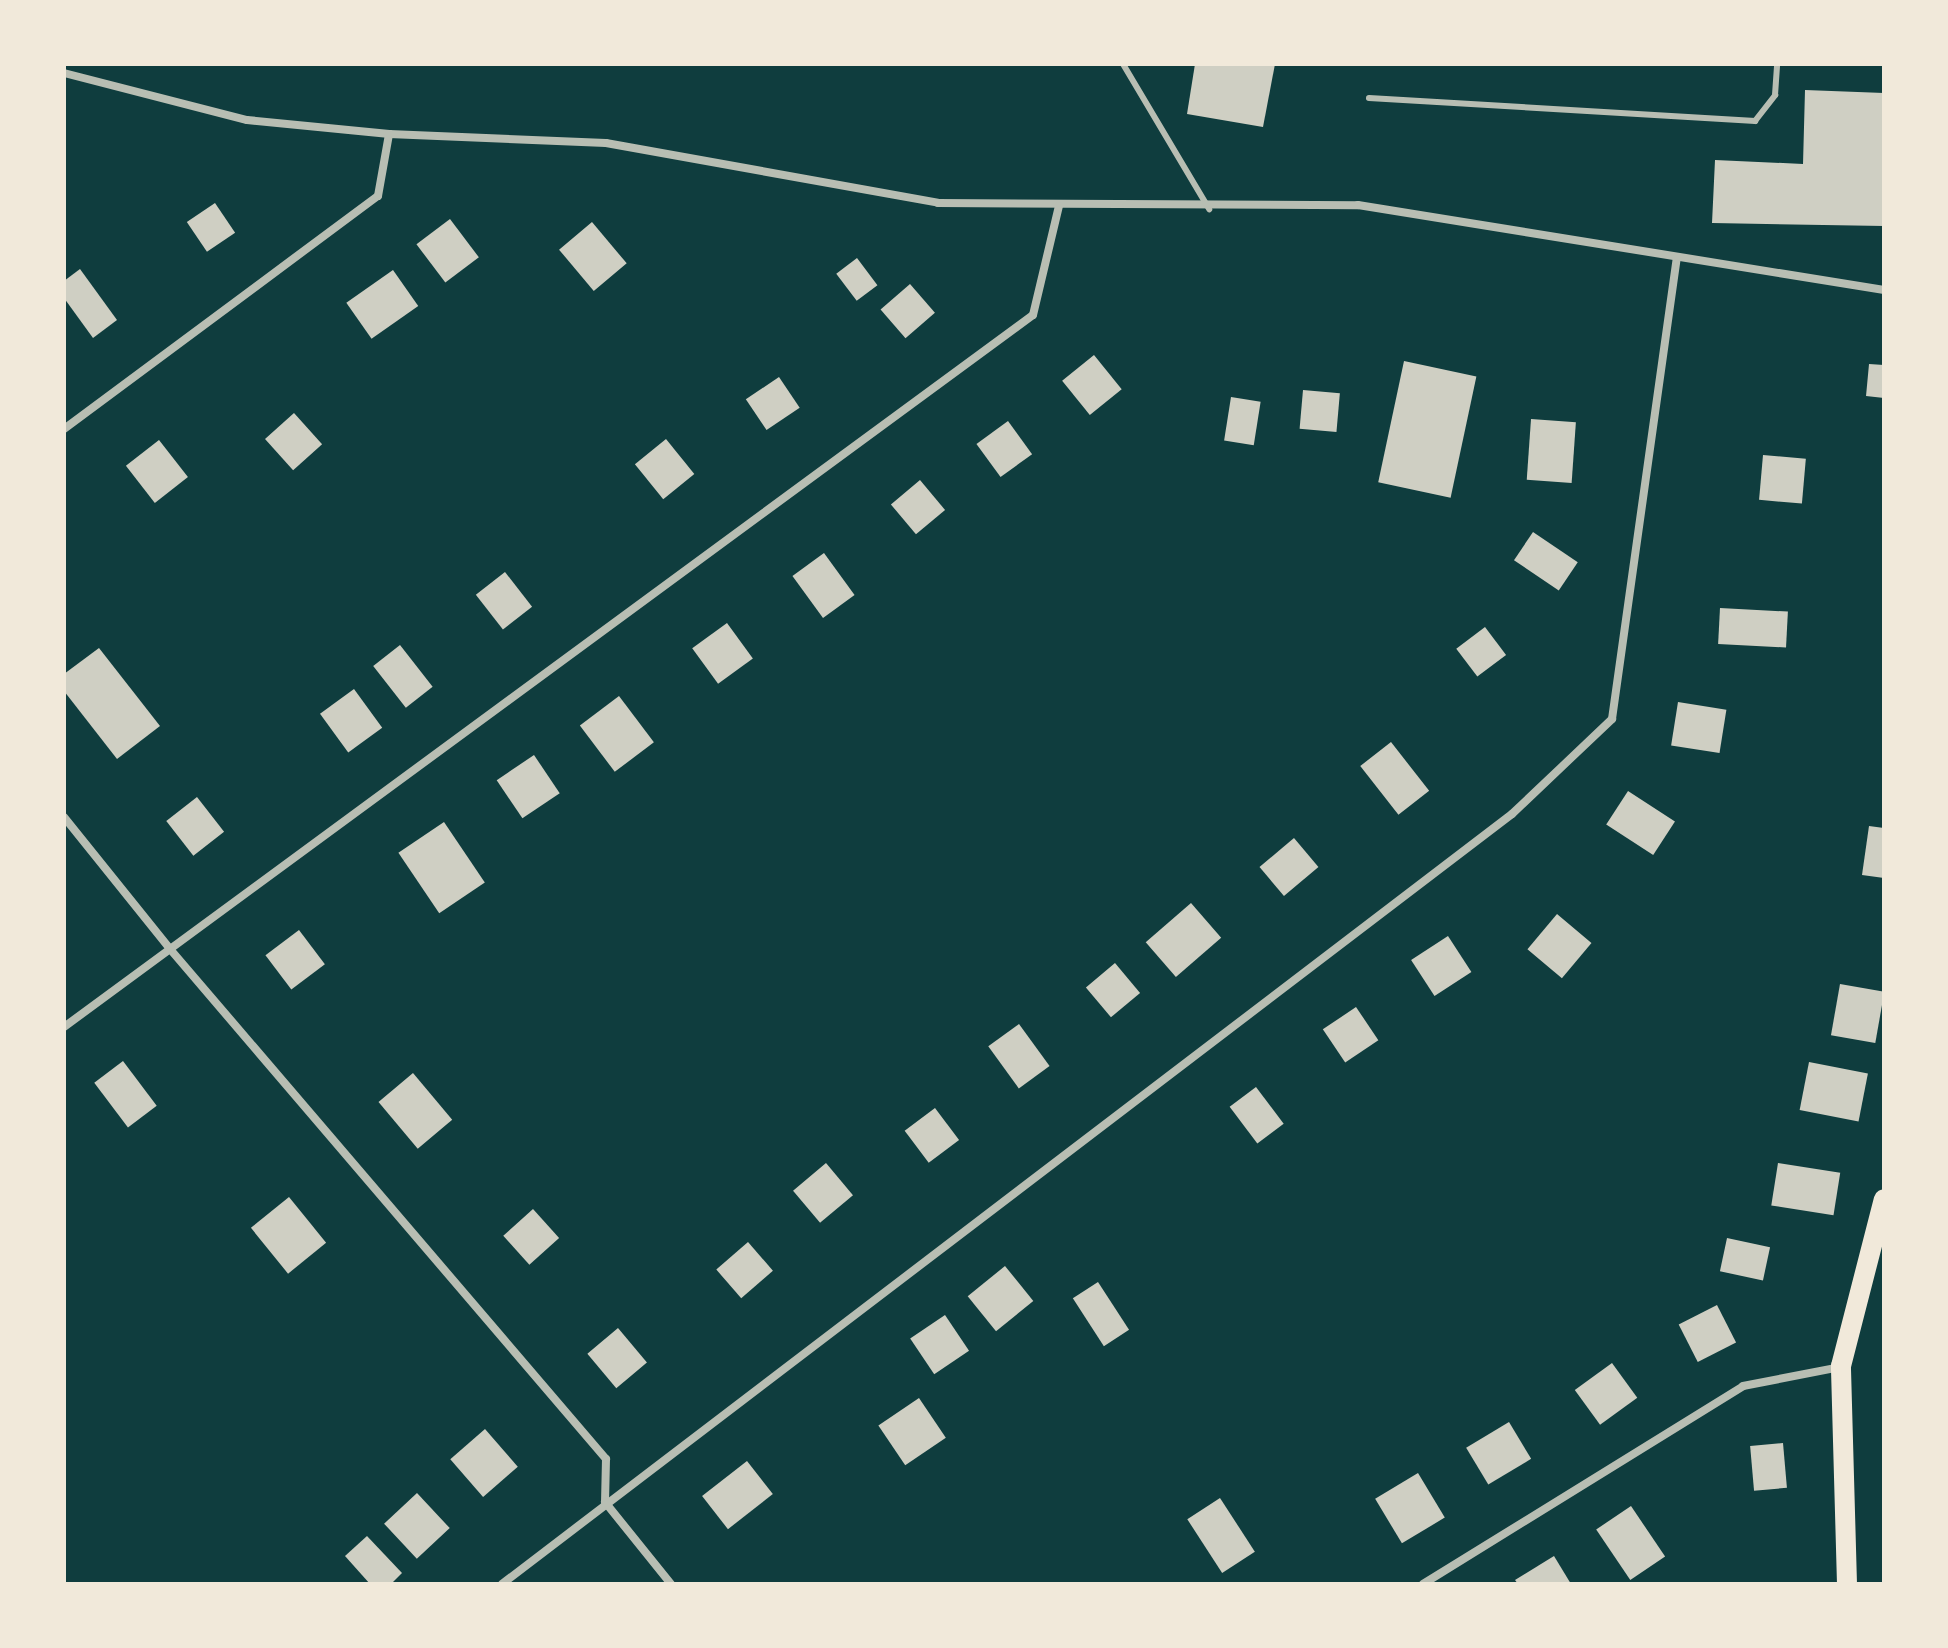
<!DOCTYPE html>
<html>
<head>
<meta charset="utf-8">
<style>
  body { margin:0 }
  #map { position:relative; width:1948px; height:1648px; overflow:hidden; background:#0f3d3e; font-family:"Source Sans 3",sans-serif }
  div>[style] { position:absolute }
  .building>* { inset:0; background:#cfcfc3; transform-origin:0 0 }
  .service>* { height:6px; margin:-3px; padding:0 3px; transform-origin:3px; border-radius:3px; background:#b8beb3 }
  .minor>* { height:8px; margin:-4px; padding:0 4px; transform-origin:4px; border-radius:4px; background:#b8beb3 }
  .primary>* { height:20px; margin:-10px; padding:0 10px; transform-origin:10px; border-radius:10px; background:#f1e9da }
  span { translate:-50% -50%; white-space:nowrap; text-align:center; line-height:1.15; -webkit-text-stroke:8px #f1e9da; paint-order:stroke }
  .frame { position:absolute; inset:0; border:66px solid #f1e9da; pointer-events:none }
</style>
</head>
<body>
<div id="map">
  <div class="building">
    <div style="clip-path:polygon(1195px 64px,1275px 64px,1263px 127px,1187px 114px)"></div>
    <div style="clip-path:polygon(1805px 90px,1884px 93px,1884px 226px,1712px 223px,1715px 160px,1803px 164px)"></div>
    <div style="left:215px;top:203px;width:36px;height:34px;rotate:56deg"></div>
    <div style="left:450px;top:219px;width:48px;height:42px;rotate:53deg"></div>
    <div style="left:592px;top:222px;width:54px;height:43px;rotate:50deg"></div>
    <div style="left:857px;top:258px;width:34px;height:26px;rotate:53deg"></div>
    <div style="clip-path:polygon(80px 269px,117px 320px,93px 338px,64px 298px,64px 281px)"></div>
    <div style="left:393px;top:270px;width:44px;height:57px;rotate:55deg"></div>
    <div style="left:910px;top:284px;width:38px;height:39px;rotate:49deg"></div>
    <div style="left:1094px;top:355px;width:44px;height:41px;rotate:51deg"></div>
    <div style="left:1404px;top:361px;width:74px;height:124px;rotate:12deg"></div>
    <div style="clip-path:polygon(1869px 364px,1884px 365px,1884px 398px,1866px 396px)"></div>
    <div style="left:779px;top:377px;width:37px;height:40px;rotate:56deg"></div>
    <div style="left:1303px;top:390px;width:37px;height:39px;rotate:5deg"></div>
    <div style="left:1231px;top:397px;width:30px;height:44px;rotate:9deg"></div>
    <div style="left:294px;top:413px;width:42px;height:39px;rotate:48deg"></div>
    <div style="left:1531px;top:419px;width:45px;height:61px;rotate:4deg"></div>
    <div style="left:1008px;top:421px;width:41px;height:39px;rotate:54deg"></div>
    <div style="left:666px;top:439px;width:45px;height:40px;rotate:51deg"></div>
    <div style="left:159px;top:440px;width:47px;height:42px;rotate:52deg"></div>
    <div style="left:1763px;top:455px;width:43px;height:45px;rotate:5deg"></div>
    <div style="left:920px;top:480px;width:39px;height:38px;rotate:50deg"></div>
    <div style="left:1533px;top:532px;width:54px;height:34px;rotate:34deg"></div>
    <div style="left:824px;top:553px;width:52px;height:39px;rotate:54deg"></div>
    <div style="left:505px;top:572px;width:44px;height:37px;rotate:52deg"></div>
    <div style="left:1720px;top:608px;width:68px;height:36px;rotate:3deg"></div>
    <div style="left:727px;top:623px;width:44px;height:43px;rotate:54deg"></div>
    <div style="left:1485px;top:627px;width:35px;height:36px;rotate:53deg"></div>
    <div style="left:400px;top:645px;width:53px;height:34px;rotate:52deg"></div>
    <div style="clip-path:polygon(99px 648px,160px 726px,117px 759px,64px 691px,64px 674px)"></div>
    <div style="left:354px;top:689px;width:48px;height:42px;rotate:54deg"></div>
    <div style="left:619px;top:696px;width:58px;height:49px;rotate:53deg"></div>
    <div style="left:1678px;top:702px;width:49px;height:44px;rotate:9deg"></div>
    <div style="left:1391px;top:742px;width:62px;height:39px;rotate:52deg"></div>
    <div style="left:534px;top:755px;width:46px;height:45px;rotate:56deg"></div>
    <div style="left:1628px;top:791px;width:56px;height:40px;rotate:33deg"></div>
    <div style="left:197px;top:797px;width:44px;height:39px;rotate:52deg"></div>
    <div style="left:444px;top:822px;width:73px;height:55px;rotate:56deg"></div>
    <div style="clip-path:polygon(1869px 826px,1884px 828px,1884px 878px,1862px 875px)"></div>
    <div style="left:1294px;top:838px;width:38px;height:45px;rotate:50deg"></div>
    <div style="left:1191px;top:903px;width:46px;height:60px;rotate:49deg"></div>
    <div style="left:1557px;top:914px;width:45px;height:46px;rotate:40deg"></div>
    <div style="left:299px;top:930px;width:43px;height:42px;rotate:53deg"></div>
    <div style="left:1448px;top:936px;width:43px;height:44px;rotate:57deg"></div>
    <div style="left:1115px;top:963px;width:39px;height:38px;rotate:50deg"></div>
    <div style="left:1840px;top:984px;width:45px;height:52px;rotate:10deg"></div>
    <div style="left:1356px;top:1007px;width:40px;height:40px;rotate:56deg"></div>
    <div style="left:1019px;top:1024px;width:52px;height:38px;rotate:54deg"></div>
    <div style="left:123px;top:1061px;width:56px;height:36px;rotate:53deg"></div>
    <div style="left:1809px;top:1062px;width:60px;height:49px;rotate:11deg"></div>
    <div style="left:413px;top:1073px;width:61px;height:45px;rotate:50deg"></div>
    <div style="left:1256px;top:1087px;width:46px;height:33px;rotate:53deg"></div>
    <div style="left:935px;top:1108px;width:40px;height:38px;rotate:53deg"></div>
    <div style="left:826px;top:1163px;width:42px;height:43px;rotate:50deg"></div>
    <div style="left:1778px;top:1163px;width:63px;height:43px;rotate:9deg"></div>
    <div style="left:289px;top:1197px;width:59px;height:49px;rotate:51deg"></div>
    <div style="left:533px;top:1209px;width:39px;height:40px;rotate:48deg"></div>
    <div style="left:1727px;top:1238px;width:44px;height:34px;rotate:12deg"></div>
    <div style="left:748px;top:1242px;width:38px;height:42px;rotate:49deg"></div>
    <div style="left:1005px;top:1266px;width:45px;height:48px;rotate:51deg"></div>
    <div style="left:1098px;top:1282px;width:57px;height:30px;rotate:57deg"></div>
    <div style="left:1717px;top:1305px;width:42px;height:43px;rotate:63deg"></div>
    <div style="left:945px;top:1315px;width:43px;height:42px;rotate:56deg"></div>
    <div style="left:618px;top:1328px;width:45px;height:40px;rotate:50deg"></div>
    <div style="left:1612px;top:1363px;width:43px;height:46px;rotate:54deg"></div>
    <div style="left:919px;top:1398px;width:48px;height:49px;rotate:56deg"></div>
    <div style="left:1509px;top:1422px;width:43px;height:50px;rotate:59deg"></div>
    <div style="left:485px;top:1429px;width:50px;height:46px;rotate:49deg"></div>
    <div style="left:1783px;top:1443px;width:45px;height:33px;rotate:85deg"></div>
    <div style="left:747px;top:1461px;width:42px;height:57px;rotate:52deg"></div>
    <div style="left:1418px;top:1473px;width:52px;height:50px;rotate:59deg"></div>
    <div style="left:417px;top:1493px;width:48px;height:45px;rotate:47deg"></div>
    <div style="left:1220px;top:1498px;width:64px;height:39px;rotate:57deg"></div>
    <div style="left:1631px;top:1506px;width:61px;height:42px;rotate:56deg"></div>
    <div style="clip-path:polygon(367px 1536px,402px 1573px,391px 1584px,370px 1584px,345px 1556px)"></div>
    <div style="clip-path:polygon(1554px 1556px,1571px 1584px,1518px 1584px,1515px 1580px)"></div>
  </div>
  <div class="service">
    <div style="left:1123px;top:64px;width:169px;rotate:59.3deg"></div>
    <div style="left:1369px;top:98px;width:387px;rotate:3.4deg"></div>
    <div style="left:1755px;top:121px;width:33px;rotate:-52deg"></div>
    <div style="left:1775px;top:95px;width:31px;rotate:-86deg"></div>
  </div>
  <div class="minor">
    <div style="left:64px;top:73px;width:189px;rotate:14.4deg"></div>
    <div style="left:247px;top:120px;width:143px;rotate:5.6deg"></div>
    <div style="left:389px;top:134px;width:217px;rotate:2.4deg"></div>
    <div style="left:606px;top:143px;width:337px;rotate:10.2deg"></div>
    <div style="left:938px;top:203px;width:420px;rotate:0.3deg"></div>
    <div style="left:1358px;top:205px;width:533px;rotate:9.18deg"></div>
    <div style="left:64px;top:429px;width:391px;rotate:-36.6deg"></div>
    <div style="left:378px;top:196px;width:63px;rotate:-79.9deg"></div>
    <div style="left:64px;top:817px;width:169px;rotate:51.2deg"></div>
    <div style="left:170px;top:949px;width:671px;rotate:49.47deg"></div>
    <div style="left:606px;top:1459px;width:43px;rotate:91.3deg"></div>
    <div style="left:605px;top:1502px;width:105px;rotate:51.2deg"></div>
    <div style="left:64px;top:1027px;width:1202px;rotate:-36.31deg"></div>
    <div style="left:1033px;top:315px;width:112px;rotate:-76.6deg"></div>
    <div style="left:502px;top:1584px;width:1270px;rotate:-37.32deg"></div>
    <div style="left:1512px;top:814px;width:138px;rotate:-43.5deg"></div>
    <div style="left:1612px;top:719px;width:466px;rotate:-82deg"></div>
    <div style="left:1423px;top:1584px;width:376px;rotate:-31.7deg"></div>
    <div style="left:1743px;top:1386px;width:100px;rotate:-11deg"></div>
  </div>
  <div class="primary">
    <div style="left:1847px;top:1584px;width:218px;rotate:-91.6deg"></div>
    <div style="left:1841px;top:1366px;width:172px;rotate:-75.6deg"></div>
  </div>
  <div class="frame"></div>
</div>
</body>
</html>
